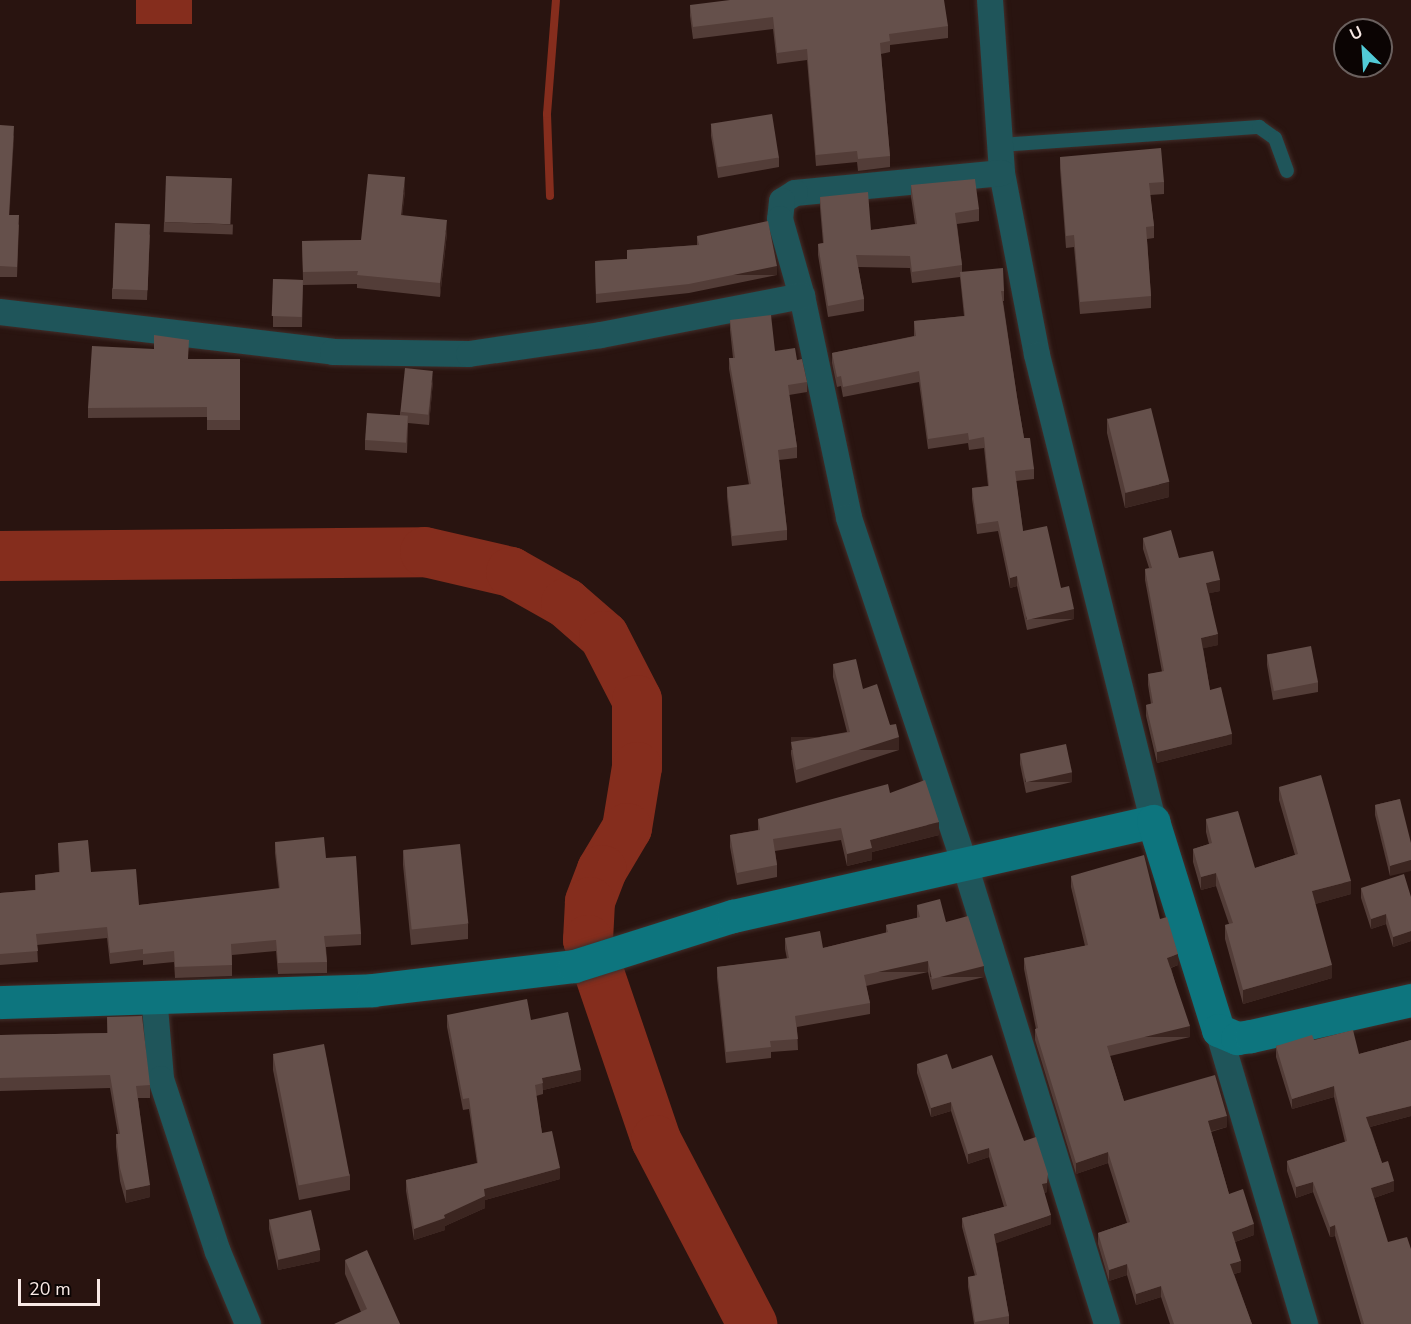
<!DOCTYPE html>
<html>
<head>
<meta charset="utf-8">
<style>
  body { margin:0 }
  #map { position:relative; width:1411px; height:1324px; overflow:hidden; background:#291410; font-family:"Nunito Sans",sans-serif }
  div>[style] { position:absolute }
  .water>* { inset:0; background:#852d1d; transform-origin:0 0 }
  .stream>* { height:8px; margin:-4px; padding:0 4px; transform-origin:4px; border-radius:4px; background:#852d1d }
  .river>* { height:50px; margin:-25px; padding:0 25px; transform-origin:25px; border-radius:25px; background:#852d1d }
  .roads { filter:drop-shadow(0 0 2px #422e2a) drop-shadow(0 0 2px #422e2a) }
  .lane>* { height:14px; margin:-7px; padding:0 7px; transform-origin:7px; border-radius:7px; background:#1f555a }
  .street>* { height:26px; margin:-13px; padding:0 13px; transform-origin:13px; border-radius:13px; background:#1f555a }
  .secondary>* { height:33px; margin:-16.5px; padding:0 16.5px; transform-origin:16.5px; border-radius:16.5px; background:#0d757e }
  .wall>* { inset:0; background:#533d38; transform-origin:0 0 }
  .shaded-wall>* { inset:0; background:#3b2520; transform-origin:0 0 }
  .building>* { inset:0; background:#65504b; transform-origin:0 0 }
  span { translate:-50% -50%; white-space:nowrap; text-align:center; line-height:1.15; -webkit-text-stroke:6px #0b0403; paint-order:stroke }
  .north { position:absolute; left:1333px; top:18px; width:60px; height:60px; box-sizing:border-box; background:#0b0403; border:2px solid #6a605e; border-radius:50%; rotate:335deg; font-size:16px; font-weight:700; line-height:24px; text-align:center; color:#f9eae6 }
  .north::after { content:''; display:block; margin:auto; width:21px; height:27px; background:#52cbd7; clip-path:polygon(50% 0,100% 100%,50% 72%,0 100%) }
  .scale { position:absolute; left:18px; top:1279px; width:82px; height:27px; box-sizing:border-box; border:3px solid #f9eae6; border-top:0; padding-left:8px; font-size:18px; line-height:21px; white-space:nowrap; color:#f9eae6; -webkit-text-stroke:4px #0b0403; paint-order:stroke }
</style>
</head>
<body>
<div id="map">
  <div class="water">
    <div style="left:136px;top:0;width:56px;height:24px"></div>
  </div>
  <div class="stream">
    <div style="left:550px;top:196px;width:82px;rotate:-92.1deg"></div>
    <div style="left:547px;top:114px;width:114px;rotate:-85.5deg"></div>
  </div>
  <div class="river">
    <div style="left:0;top:556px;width:425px;rotate:-0.5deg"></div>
    <div style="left:425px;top:552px;width:88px;rotate:13.1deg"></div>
    <div style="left:511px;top:572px;width:63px;rotate:29.4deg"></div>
    <div style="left:566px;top:603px;width:50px;rotate:41deg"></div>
    <div style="left:604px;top:636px;width:72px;rotate:62.7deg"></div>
    <div style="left:637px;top:700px;width:67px;rotate:90deg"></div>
    <div style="left:637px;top:767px;width:62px;rotate:99.3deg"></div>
    <div style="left:627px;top:828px;width:49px;rotate:120.8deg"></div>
    <div style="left:602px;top:870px;width:34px;rotate:111deg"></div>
    <div style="left:590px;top:902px;width:38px;rotate:93deg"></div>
    <div style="left:588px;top:940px;width:211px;rotate:71.2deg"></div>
    <div style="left:656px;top:1140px;width:208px;rotate:62.4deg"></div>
  </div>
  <div class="roads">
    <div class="lane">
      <div style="left:1000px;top:145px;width:260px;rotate:-4deg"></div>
      <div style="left:1259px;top:127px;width:19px;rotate:35deg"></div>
      <div style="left:1275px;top:138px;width:35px;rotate:70deg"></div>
    </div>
    <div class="street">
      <div style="left:990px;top:0;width:173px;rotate:86deg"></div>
      <div style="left:1002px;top:173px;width:185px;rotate:79.1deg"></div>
      <div style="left:1037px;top:355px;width:480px;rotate:76deg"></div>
      <div style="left:1002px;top:173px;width:208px;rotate:174.5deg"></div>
      <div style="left:795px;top:193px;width:15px;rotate:148deg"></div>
      <div style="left:782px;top:201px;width:18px;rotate:96deg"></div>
      <div style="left:780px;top:219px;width:80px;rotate:74.1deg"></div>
      <div style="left:802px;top:296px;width:227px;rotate:78deg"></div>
      <div style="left:849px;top:518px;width:363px;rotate:71.5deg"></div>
      <div style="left:964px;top:862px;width:484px;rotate:72.8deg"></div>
      <div style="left:0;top:312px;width:335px;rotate:6.8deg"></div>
      <div style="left:333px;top:352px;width:136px;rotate:0.8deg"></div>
      <div style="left:469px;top:354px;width:133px;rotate:-8.2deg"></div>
      <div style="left:601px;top:335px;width:205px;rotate:-11deg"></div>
      <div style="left:154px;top:995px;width:84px;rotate:85.2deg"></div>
      <div style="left:161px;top:1079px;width:182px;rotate:71.8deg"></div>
      <div style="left:218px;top:1252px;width:78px;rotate:67.4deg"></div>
      <div style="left:1218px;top:1030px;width:307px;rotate:73.5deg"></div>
    </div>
    <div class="secondary">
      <div style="left:0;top:1002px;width:373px;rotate:-1.8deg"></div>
      <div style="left:373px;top:990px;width:202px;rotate:-6.8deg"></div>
      <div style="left:574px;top:966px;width:167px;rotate:-17.5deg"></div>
      <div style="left:733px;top:916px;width:431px;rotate:-12.7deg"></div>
      <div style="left:1153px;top:821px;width:219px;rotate:72.7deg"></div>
      <div style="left:1218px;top:1030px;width:21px;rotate:23deg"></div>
      <div style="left:1237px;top:1038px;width:14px;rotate:-8deg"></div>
      <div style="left:1251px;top:1036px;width:164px;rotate:-12.7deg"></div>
    </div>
  </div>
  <div class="wall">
    <div style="clip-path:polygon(690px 5px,948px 26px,948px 38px,890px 45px,890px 52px,881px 54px,890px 156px,890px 167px,858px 171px,857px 162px,816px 166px,807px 60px,777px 64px,773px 29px,693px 39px,690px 16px)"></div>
    <div style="clip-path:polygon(0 125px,14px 136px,9px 215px,19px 225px,17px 277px,0 277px)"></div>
    <div style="clip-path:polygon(711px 126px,779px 157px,779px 167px,718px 178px,711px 136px)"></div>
    <div style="clip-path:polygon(1060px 157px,1164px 182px,1164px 194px,1150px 195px,1154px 226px,1154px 238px,1147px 239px,1151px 296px,1151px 308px,1080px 314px,1074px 247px,1066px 248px,1060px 169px)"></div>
    <div style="clip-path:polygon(911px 185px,979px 209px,979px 221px,957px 224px,962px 265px,962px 272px,1004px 291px,1004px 301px,1003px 301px,1017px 397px,1024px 438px,1034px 469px,1034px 479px,1016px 481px,1023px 531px,1061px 588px,1074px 619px,1027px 630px,1017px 586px,1010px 588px,998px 531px,977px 534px,972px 499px,972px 488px,988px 486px,984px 448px,969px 450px,968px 443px,928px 449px,919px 382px,843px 397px,841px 386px,837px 387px,832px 363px,832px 353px,914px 336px,914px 321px,964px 316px,960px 277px,912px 283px,910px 268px,858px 267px,864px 299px,864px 311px,828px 317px,818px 255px,818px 244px,823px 243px,820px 208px,820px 197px,871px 230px,915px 224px,911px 197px)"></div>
    <div style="clip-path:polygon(405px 191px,402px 215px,447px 233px,440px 297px,357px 288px,357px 284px,303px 285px,302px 327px,273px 327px,273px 279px,303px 280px,302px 241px,361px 240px)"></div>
    <div style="left:164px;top:222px;width:69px;height:10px;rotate:2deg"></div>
    <div style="clip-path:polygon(150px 234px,147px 300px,112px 299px,112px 289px)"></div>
    <div style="clip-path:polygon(697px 236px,777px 275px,689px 293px,596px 303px,595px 261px,627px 259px,627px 250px,697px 245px)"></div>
    <div style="clip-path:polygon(730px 320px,775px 351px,797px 360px,807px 382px,807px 392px,789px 395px,797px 447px,797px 458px,779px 460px,787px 530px,787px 540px,732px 546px,727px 497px,727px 487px,749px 485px,729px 369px,729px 358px,733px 358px,730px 330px)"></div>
    <div style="clip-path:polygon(188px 359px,240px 359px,240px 430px,207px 430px,207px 417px,88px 418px,88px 408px)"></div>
    <div style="clip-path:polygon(433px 381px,429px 425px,408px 423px,407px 453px,365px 450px,365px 440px,400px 415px,400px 412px)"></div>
    <div style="clip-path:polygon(1107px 418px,1169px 497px,1125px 508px,1107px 433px)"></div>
    <div style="clip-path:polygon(1143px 538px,1179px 558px,1220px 591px,1209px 593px,1218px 645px,1203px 648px,1210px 690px,1232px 744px,1157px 763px,1146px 716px,1146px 705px,1151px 704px,1148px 685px,1148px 674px,1162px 672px,1145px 580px,1145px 569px,1149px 568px,1143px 549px)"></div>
    <div style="clip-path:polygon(1267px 655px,1318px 682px,1318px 692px,1273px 700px,1267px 665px)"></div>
    <div style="clip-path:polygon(833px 664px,863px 689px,890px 725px,899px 750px,796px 783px,791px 754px,791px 742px,847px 732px,833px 677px)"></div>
    <div style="clip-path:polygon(1020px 754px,1072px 782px,1026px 793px,1020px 764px)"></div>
    <div style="clip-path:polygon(1279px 787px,1351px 894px,1315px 904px,1332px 978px,1243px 1004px,1225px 939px,1225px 925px,1229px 924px,1216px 886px,1201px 890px,1193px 862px,1193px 849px,1209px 844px,1206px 832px,1206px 819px,1255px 868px,1295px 855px,1279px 800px)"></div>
    <div style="clip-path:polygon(890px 793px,939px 835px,872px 852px,872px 860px,847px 866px,841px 840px,775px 851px,777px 865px,777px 877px,737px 885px,730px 847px,730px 835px,758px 830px,758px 819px)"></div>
    <div style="clip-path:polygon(1400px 799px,1390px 876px,1375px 815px,1375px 805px)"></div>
    <div style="clip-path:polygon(275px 842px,326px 858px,361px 934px,361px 945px,326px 947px,327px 962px,327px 973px,278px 974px,276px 951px,232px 955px,232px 976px,175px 978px,174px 962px,143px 965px,143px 960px,110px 964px,107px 938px,37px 945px,38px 962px,0 965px,0 893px,35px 890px,35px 875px,59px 872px,58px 843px,91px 872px,139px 905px,279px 889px,275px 853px)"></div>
    <div style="clip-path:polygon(403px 850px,468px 924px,468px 939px,411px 945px,403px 865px)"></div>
    <div style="clip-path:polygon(1071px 876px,1160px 919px,1178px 965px,1171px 968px,1190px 1037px,1110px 1056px,1124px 1101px,1227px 1127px,1211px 1132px,1229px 1194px,1254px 1235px,1235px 1242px,1241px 1272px,1234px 1274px,1252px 1324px,1170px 1324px,1161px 1297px,1136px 1305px,1127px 1275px,1109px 1281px,1098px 1244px,1098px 1233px,1127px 1223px,1108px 1163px,1076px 1174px,1035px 1040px,1035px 1029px,1036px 1029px,1024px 969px,1024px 958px,1085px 946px,1071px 887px)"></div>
    <div style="clip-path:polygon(1361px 888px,1411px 897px,1411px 941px,1393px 947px,1386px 924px,1371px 929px,1361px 898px)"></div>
    <div style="clip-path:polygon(917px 905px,946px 922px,984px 977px,932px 990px,928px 972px,866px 986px,870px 1003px,870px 1014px,797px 1027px,798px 1050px,771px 1052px,771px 1058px,726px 1063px,717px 978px,717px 967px,787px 959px,785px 949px,785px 938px,823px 948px,886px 933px,886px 925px,917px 918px)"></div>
    <div style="clip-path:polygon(447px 1015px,531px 1020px,581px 1081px,543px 1090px,543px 1094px,536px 1096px,542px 1133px,560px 1179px,485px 1200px,485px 1208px,445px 1226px,445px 1230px,414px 1240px,406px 1191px,406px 1180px,477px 1163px,469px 1109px,463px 1110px,447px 1027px)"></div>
    <div style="clip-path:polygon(107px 1017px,150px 1085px,150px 1098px,138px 1098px,150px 1197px,126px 1203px,120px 1181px,116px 1147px,116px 1134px,118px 1134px,110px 1088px,0 1091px,0 1035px,107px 1033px)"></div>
    <div style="clip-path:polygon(1314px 1040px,1359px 1054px,1411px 1040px,1411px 1116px,1370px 1127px,1382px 1163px,1394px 1191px,1374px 1198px,1411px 1324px,1361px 1324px,1335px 1236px,1330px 1237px,1313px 1192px,1296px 1198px,1287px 1171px,1287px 1161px,1345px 1142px,1334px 1097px,1292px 1109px,1276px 1057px,1276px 1046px)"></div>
    <div style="clip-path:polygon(273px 1055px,350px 1175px,350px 1190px,299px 1200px,273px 1070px)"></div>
    <div style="clip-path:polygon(917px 1064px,952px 1069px,1024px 1141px,1047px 1192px,1044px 1193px,1051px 1224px,996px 1243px,1009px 1316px,1009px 1324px,974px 1324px,968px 1287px,968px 1277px,975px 1276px,962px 1227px,962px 1218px,1004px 1207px,989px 1157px,968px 1164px,951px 1111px,931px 1117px,917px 1073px)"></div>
    <div style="clip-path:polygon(269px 1219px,320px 1261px,278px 1270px,269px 1229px)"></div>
    <div style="clip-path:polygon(345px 1260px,400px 1324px,361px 1312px,345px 1274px)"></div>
  </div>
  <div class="shaded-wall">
    <div style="clip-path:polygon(14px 126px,14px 136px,9px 225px,9px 215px)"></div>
    <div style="clip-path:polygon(405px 177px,405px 191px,401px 228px,401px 215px)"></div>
    <div style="clip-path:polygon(447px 220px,447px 233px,440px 297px,440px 283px)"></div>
    <div style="left:777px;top:266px;width:9px;height:90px;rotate:90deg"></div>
    <div style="clip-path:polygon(433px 371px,433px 381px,429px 425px,429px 415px)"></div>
    <div style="clip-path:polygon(1169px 482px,1169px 497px,1125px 508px,1125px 493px)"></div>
    <div style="clip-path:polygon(1017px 576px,1017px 586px,1010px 588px,1010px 578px)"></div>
    <div style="clip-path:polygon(1220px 580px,1220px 591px,1206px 594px,1206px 583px)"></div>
    <div style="left:1074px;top:609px;width:10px;height:48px;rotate:90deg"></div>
    <div style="clip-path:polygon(1218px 634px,1218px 645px,1201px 649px,1201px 638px)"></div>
    <div style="clip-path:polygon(1232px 734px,1232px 744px,1157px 763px,1157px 752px)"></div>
    <div style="left:899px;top:737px;width:13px;height:108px;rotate:90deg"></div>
    <div style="left:1072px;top:772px;width:10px;height:47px;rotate:90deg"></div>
    <div style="clip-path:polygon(939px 822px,939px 835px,872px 852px,872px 860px,847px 866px,847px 854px,870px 840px)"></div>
    <div style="clip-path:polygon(1411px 860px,1411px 871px,1390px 876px,1390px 866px)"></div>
    <div style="clip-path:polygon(1216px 873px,1216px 886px,1201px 890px,1201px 877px)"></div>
    <div style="clip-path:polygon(1351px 881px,1351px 894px,1312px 905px,1312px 891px)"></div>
    <div style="clip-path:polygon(1386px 914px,1386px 924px,1371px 929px,1371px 919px)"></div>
    <div style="clip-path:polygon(1411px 931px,1411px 941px,1393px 947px,1393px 937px)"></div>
    <div style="clip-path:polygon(1178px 954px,1178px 965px,1167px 969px,1167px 958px)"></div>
    <div style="left:928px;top:961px;width:11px;height:66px;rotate:90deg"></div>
    <div style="clip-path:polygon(1332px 965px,1332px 978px,1243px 1004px,1243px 990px)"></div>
    <div style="left:984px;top:966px;width:11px;height:54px;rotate:90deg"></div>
    <div style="left:1190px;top:1026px;width:11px;height:85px;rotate:90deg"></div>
    <div style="clip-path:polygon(581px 1070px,581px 1081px,543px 1090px,542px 1078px)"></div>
    <div style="clip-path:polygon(1334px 1086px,1334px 1097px,1292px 1109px,1292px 1099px)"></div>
    <div style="clip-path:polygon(951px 1102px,951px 1111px,931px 1117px,931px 1108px)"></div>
    <div style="clip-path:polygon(1411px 1106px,1411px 1116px,1366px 1128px,1366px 1117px)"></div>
    <div style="clip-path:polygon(1227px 1116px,1227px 1127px,1208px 1132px,1208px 1121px)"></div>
    <div style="clip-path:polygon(989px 1148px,989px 1157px,968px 1164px,968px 1154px)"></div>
    <div style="clip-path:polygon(1108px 1152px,1108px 1163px,1076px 1174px,1076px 1163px)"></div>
    <div style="clip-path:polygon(560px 1168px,560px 1179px,485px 1200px,485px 1208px,445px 1226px,445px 1230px,414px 1240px,414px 1229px,444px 1215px,484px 1189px)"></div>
    <div style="clip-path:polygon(1048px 1174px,1047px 1192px,1042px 1194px,1042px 1184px)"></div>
    <div style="clip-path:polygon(1394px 1181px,1394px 1191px,1371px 1199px,1371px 1188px)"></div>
    <div style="clip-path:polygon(1313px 1182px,1313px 1192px,1296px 1198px,1296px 1187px)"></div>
    <div style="clip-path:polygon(150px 1185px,150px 1197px,126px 1203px,126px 1190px)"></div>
    <div style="clip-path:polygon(1051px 1215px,1051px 1224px,994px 1244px,994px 1234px)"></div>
    <div style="clip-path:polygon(1254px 1224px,1254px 1235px,1232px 1243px,1232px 1232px)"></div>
    <div style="clip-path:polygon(1335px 1225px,1335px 1236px,1330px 1237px,1330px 1227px)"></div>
    <div style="clip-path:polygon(320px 1250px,320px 1261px,278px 1270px,278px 1260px)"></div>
    <div style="clip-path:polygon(1241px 1261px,1241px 1272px,1230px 1275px,1230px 1264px)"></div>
    <div style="clip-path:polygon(1127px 1264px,1127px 1275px,1109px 1281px,1109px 1270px)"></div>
    <div style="clip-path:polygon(1161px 1286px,1161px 1297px,1136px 1305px,1136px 1294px)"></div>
  </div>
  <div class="building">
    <div style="clip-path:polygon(730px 0,944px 0,948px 26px,889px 34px,890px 41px,880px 43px,890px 156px,858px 159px,857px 151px,816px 155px,807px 49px,777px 53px,773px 17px,693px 27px,690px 5px)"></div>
    <div style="left:772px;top:114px;width:44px;height:62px;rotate:81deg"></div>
    <div style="clip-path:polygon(0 125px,14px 126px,9px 215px,19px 215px,17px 267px,0 266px)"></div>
    <div style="clip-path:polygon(1161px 148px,1164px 182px,1149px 183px,1154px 226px,1146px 227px,1151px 296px,1080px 302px,1074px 235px,1066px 236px,1060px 157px)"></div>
    <div style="clip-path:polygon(368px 174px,405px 177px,401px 215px,447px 220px,440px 283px,357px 275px,358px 271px,303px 272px,302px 241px,361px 240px)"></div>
    <div style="left:166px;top:176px;width:66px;height:46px;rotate:2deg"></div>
    <div style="clip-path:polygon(975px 179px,979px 209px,955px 213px,962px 265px,912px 272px,910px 256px,856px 255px,864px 299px,828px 306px,818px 244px,824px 243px,820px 197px,868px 192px,871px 230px,917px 224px,911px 185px)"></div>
    <div style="clip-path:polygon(768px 221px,777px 266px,689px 284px,596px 294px,595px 261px,627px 259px,627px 250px,699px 245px,697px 236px)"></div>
    <div style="left:115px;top:223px;width:35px;height:66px;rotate:2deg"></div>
    <div style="clip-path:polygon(1003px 268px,1004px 291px,1001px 291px,1017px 397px,1024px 438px,1030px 438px,1034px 469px,1015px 471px,1023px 531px,1047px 526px,1061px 588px,1069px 586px,1074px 609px,1027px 620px,1017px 576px,1010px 578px,998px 521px,977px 524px,972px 488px,989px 486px,984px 437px,969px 440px,968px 433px,928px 439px,919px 371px,843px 387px,841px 376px,837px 377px,832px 353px,916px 336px,914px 321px,965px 316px,960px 272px)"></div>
    <div style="left:273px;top:279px;width:30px;height:37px;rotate:2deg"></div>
    <div style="clip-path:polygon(771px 315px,775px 351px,795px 348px,797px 360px,802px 359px,807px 382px,788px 385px,797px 447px,778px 450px,787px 530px,732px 536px,727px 487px,751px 484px,729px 358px,735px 358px,730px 320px)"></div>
    <div style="clip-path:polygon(154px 335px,189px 340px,188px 359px,240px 359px,240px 420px,207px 420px,207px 407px,88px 408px,92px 346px,154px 349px)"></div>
    <div style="left:405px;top:368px;width:28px;height:44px;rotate:6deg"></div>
    <div style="left:1151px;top:408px;width:76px;height:45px;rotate:76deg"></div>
    <div style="left:367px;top:413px;width:41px;height:27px;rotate:4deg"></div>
    <div style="clip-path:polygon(1171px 530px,1179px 558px,1213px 551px,1220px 580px,1206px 583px,1218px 634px,1201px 638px,1210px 690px,1221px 687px,1232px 734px,1157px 752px,1146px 705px,1153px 703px,1148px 674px,1164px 671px,1145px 569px,1152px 568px,1143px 538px)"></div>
    <div style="left:1311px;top:646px;width:37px;height:45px;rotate:79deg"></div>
    <div style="clip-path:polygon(856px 659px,863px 689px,877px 684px,890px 725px,896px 724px,899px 737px,796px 770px,791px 742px,850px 732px,833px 664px)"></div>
    <div style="left:1066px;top:744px;width:29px;height:47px;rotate:78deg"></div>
    <div style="clip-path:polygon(1321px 775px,1351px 881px,1312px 891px,1332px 965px,1243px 990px,1225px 925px,1233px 923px,1216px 873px,1201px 877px,1193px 849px,1212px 843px,1206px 819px,1238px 811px,1255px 868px,1298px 854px,1279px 787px)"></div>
    <div style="clip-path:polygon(925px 780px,939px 822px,870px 840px,872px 848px,847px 854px,841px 828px,773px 839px,777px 865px,737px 873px,730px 835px,760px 830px,758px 819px,888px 784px,890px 793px)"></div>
    <div style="clip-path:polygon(1400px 799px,1411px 843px,1411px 860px,1390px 866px,1375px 805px)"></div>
    <div style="clip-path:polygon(324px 837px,326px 858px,356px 856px,361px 934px,324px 936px,327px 962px,278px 963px,276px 940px,231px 944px,232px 965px,175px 967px,174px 951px,143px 954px,143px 949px,110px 953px,107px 927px,36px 934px,38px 951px,0 954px,0 893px,36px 890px,35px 875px,60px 872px,58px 843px,88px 840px,91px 872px,136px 869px,139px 905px,280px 888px,275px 842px)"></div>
    <div style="left:460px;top:844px;width:80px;height:57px;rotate:84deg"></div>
    <div style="clip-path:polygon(1144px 855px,1160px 919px,1167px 917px,1178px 954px,1167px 958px,1190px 1026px,1107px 1046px,1124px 1101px,1215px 1075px,1227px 1116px,1208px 1121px,1229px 1194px,1243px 1189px,1254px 1224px,1232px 1232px,1241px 1261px,1230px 1264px,1252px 1324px,1174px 1324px,1161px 1286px,1136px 1294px,1127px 1264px,1109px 1270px,1098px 1233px,1130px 1222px,1108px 1152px,1076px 1163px,1035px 1029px,1038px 1028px,1024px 958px,1088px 945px,1071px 876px)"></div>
    <div style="clip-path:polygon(1404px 874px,1411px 897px,1411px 931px,1393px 937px,1386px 914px,1371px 919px,1361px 888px)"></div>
    <div style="clip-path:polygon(940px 899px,946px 922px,968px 916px,984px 966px,932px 979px,928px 961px,864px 975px,870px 1003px,795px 1016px,798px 1039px,770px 1041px,771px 1047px,726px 1052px,717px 967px,789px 958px,785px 938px,820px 931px,823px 948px,888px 932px,886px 925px,920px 917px,917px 905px)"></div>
    <div style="clip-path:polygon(527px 999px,531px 1020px,568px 1012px,581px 1070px,542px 1078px,543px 1083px,535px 1085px,542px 1133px,552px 1131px,560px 1168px,484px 1189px,485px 1196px,444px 1215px,445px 1218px,414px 1229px,406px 1180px,478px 1163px,469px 1098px,463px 1099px,447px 1015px)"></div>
    <div style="clip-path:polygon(142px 1016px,150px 1085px,136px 1086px,150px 1185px,126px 1190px,120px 1168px,116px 1134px,120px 1134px,110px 1075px,0 1078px,0 1035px,108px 1033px,107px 1017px)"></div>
    <div style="clip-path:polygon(1353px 1030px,1359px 1054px,1411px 1040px,1411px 1106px,1366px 1117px,1382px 1163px,1388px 1161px,1394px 1181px,1371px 1188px,1388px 1242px,1407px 1237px,1411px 1249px,1411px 1324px,1364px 1324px,1335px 1225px,1330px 1227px,1313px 1182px,1296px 1187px,1287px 1161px,1347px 1141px,1334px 1086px,1292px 1099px,1276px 1046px,1312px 1035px,1314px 1040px)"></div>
    <div style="left:324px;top:1044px;width:134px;height:52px;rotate:79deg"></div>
    <div style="clip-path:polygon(947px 1054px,952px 1069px,992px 1055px,1024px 1141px,1036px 1137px,1048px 1174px,1047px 1183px,1042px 1184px,1051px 1215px,994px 1234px,1009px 1316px,975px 1322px,968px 1277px,977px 1275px,962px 1218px,1007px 1206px,989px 1148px,968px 1154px,951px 1102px,931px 1108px,917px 1064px)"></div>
    <div style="left:311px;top:1210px;width:41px;height:43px;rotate:77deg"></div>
    <div style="clip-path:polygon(367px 1250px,400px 1324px,334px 1324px,367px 1309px,345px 1260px)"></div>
  </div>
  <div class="north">U</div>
  <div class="scale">20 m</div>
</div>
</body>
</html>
